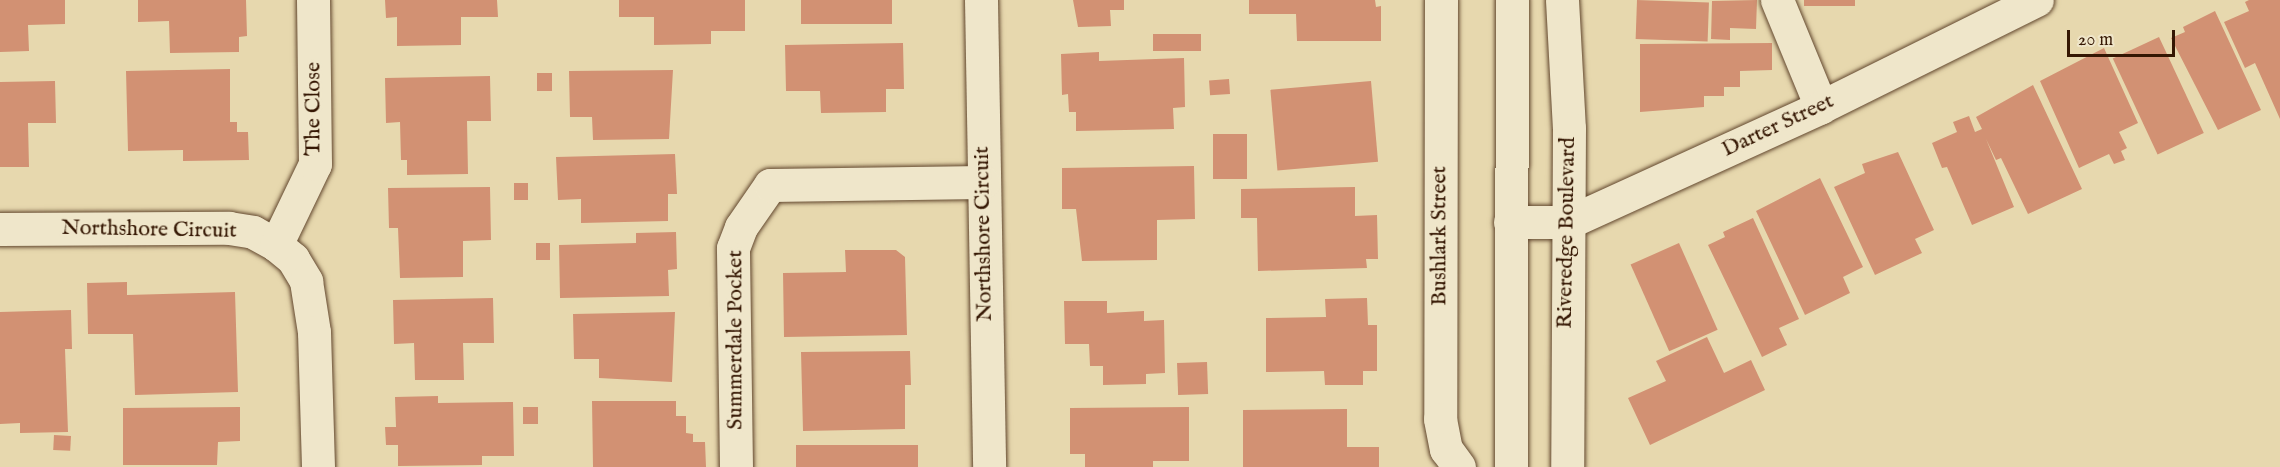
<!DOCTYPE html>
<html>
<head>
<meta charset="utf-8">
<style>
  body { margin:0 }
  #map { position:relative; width:2280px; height:467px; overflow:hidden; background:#e7d8ae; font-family:"IM FELL English",serif }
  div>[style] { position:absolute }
  .building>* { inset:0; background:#d29173; transform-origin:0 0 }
  .roads { filter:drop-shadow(0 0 2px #62472e) drop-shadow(0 0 2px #62472e) }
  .minor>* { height:33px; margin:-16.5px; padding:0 16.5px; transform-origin:16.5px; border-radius:16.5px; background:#efe6ca }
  span { translate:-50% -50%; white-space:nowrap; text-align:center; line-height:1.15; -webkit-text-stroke:5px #efe6ca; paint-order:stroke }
  .street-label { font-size:22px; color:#351703 }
  .scale { position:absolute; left:2067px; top:30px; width:108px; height:27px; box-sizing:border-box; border:3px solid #351703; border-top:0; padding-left:8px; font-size:18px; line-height:21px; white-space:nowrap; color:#351703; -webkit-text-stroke:4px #efe6ca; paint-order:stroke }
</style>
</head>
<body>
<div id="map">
  <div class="building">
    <div style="clip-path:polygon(0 0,65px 0,65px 24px,28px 25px,29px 51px,0 52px)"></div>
    <div style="clip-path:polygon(138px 0,246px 0,247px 36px,239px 37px,239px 52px,170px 53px,169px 21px,138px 22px)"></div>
    <div style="clip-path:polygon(385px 0,497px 0,498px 17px,461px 17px,461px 45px,397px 46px,397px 17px,386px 18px)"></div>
    <div style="clip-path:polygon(619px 0,745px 0,745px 31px,711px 31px,711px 44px,654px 45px,654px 17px,619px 17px)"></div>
    <div style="left:801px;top:0;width:91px;height:24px"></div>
    <div style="clip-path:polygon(1073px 0,1124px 0,1124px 10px,1110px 10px,1111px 26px,1078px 27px)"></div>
    <div style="clip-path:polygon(1249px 0,1375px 0,1376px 7px,1381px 6px,1381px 41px,1297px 41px,1296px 14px,1249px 14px)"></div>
    <div style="left:1637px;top:0;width:72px;height:39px;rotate:2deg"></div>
    <div style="clip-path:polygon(1757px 0,1756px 29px,1730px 28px,1730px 40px,1711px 39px,1712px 1px)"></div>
    <div style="left:1804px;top:0;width:51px;height:6px"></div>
    <div style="clip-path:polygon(2249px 0,2280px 0,2280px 119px,2255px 63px,2245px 68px,2224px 22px,2249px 11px,2245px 2px)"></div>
    <div style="clip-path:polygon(2215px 11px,2261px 110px,2218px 130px,2171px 38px,2185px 32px,2183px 27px)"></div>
    <div style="left:1201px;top:34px;width:17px;height:48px;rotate:90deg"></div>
    <div style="left:2159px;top:37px;width:106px;height:51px;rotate:65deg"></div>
    <div style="clip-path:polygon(903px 43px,904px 89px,886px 89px,886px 112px,821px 113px,820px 91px,786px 91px,785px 45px)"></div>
    <div style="clip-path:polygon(1772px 43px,1772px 70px,1740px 71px,1740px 87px,1724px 87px,1724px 96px,1704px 96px,1704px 107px,1640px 112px,1640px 44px)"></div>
    <div style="clip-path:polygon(2104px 48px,2138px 123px,2119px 132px,2127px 148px,2121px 151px,2125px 160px,2114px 164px,2109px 154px,2079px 168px,2040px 81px)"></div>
    <div style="clip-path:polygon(1099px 52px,1099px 61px,1184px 58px,1185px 107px,1173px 108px,1174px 129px,1076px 131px,1076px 112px,1069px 112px,1068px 94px,1062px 95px,1061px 54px)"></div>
    <div style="clip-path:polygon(230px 69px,230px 122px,237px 122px,237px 132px,248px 132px,249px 160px,183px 161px,183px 150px,128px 151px,126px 71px)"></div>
    <div style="clip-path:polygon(673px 70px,669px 139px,593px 140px,592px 117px,570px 117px,569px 71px)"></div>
    <div style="left:537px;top:73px;width:15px;height:18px"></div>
    <div style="clip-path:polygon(490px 76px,491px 121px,467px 121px,468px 174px,407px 175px,407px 160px,401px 160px,400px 122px,386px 123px,385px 78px)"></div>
    <div style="left:1229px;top:79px;width:15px;height:20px;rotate:86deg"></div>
    <div style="clip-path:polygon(55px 81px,56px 123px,28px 123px,29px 167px,0 167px,0 82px)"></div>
    <div style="left:1371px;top:81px;width:81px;height:101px;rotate:85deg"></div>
    <div style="clip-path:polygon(2033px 85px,2082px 189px,2028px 214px,2001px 158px,1996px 160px,1986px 139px,2014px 207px,1972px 225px,1947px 167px,1942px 168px,1932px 143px,1957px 132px,1953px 122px,1969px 116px,1975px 132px,1982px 129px,1976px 117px)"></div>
    <div style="left:1213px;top:134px;width:34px;height:45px"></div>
    <div style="clip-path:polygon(1898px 152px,1934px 230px,1915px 239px,1922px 253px,1875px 275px,1834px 187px,1865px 173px,1862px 164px)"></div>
    <div style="clip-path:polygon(675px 154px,677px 194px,668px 194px,668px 221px,581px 223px,581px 199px,558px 200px,556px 157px)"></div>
    <div style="clip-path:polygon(1194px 166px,1195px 219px,1157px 220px,1157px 260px,1082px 261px,1076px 209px,1062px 209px,1062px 168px)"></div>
    <div style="clip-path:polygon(1820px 178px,1863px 267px,1843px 277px,1850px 293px,1805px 315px,1756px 211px)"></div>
    <div style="left:514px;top:183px;width:14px;height:17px"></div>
    <div style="clip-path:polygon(490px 187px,491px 240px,463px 241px,463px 277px,400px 278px,398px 228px,389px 228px,388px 188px)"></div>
    <div style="clip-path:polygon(1355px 187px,1355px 216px,1377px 215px,1378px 259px,1366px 259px,1367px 268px,1258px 271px,1257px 218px,1241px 218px,1241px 189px)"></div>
    <div style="clip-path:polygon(1753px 218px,1799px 319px,1779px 328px,1787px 345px,1762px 357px,1708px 245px,1725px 237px,1723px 232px)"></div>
    <div style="clip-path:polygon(676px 232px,677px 269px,668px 270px,669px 296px,560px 298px,559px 245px,636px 243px,636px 233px)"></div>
    <div style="left:536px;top:243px;width:14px;height:17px"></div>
    <div style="left:1679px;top:243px;width:95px;height:53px;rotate:66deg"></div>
    <div style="clip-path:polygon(845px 250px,896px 250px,905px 257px,907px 335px,784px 337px,783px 273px,846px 272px)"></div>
    <div style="clip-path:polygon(127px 282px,127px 295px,235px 292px,238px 392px,135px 395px,133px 334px,88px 334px,87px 283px)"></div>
    <div style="clip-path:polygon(493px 298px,494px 343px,463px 343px,464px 380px,415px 380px,414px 343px,394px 344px,393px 300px)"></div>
    <div style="clip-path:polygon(1367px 298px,1368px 325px,1377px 325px,1377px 371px,1363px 371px,1363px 385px,1325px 385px,1324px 371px,1266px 372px,1266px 318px,1326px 317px,1325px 299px)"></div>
    <div style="clip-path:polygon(1064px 301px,1107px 301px,1107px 313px,1144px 311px,1144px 321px,1164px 320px,1165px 373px,1146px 374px,1146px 384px,1103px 385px,1103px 366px,1090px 366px,1089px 344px,1065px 344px)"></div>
    <div style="clip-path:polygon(71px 310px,72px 349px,65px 349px,68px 432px,20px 433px,20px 423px,0 424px,0 312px)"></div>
    <div style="clip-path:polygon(675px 312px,672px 382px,599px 378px,599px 359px,574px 359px,573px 314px)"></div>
    <div style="clip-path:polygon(1707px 337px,1724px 373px,1751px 360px,1765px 390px,1650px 445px,1628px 398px,1666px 381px,1656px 361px)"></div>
    <div style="clip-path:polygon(910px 351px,911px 385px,905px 385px,905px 429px,803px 431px,801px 352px)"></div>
    <div style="left:1207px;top:362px;width:32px;height:30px;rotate:88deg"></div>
    <div style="clip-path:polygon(438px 396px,438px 403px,513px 402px,514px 456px,482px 456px,482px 465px,398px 466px,398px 445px,386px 445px,385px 427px,396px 427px,395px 397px)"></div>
    <div style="clip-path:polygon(592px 401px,676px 401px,676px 416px,686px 416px,686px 433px,693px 434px,693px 442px,705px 442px,706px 467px,593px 467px)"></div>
    <div style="clip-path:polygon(240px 407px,240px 441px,218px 442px,217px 465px,123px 465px,123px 408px)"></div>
    <div style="left:523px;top:407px;width:15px;height:17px"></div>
    <div style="clip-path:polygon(1189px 407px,1189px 461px,1153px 461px,1153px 467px,1085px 467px,1085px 454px,1070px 454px,1070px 408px)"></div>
    <div style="clip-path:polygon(1347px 409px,1347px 447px,1379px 447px,1379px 467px,1243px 467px,1243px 410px)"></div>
    <div style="left:54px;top:435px;width:17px;height:15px;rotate:3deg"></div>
    <div style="left:918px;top:445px;width:22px;height:122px;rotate:90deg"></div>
  </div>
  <div class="roads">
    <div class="minor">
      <div style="left:981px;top:0;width:467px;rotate:89deg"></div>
      <div style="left:1441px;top:0;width:419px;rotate:90.1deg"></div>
      <div style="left:1440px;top:419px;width:31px;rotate:79deg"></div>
      <div style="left:1446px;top:449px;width:22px;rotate:54deg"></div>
      <div style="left:1562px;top:0;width:128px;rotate:86.9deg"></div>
      <div style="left:1569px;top:128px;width:339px;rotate:90.3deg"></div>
      <div style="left:1777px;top:0;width:116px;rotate:67.6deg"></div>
      <div style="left:1510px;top:222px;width:59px"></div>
      <div style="left:1569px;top:222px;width:277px;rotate:-24.5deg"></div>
      <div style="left:1821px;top:107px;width:241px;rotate:-26.4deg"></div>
      <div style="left:0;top:229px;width:229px;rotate:-0.3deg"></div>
      <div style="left:229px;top:228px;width:24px;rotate:9deg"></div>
      <div style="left:253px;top:232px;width:26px;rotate:29deg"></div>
      <div style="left:276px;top:245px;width:22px;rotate:39deg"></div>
      <div style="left:293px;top:259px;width:26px;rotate:59deg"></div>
      <div style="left:306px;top:281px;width:52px;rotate:81.1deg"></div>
      <div style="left:314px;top:332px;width:135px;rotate:88.3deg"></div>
      <div style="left:276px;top:245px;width:90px;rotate:-64.3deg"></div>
      <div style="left:315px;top:164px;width:164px;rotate:-90.7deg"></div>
      <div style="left:736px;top:467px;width:219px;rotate:-90.8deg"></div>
      <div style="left:733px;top:248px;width:22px;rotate:-69deg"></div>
      <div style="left:741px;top:227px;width:51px;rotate:-55.4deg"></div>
      <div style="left:770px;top:185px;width:213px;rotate:-0.8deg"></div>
      <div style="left:1511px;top:467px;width:467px;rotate:-89.9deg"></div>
    </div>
  </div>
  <div class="street-label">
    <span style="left:314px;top:109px;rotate:-90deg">The Close</span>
    <span style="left:1778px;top:126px;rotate:-25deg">Darter Street</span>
    <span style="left:149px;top:230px;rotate:1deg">Northshore Circuit</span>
    <span style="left:1567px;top:233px;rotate:-89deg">Riveredge Boulevard</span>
    <span style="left:984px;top:234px;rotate:-91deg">Northshore Circuit</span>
    <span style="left:1440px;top:236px;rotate:-90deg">Bushlark Street</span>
    <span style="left:736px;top:340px;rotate:-90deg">Summerdale Pocket</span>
  </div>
  <div class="scale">20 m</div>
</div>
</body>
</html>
